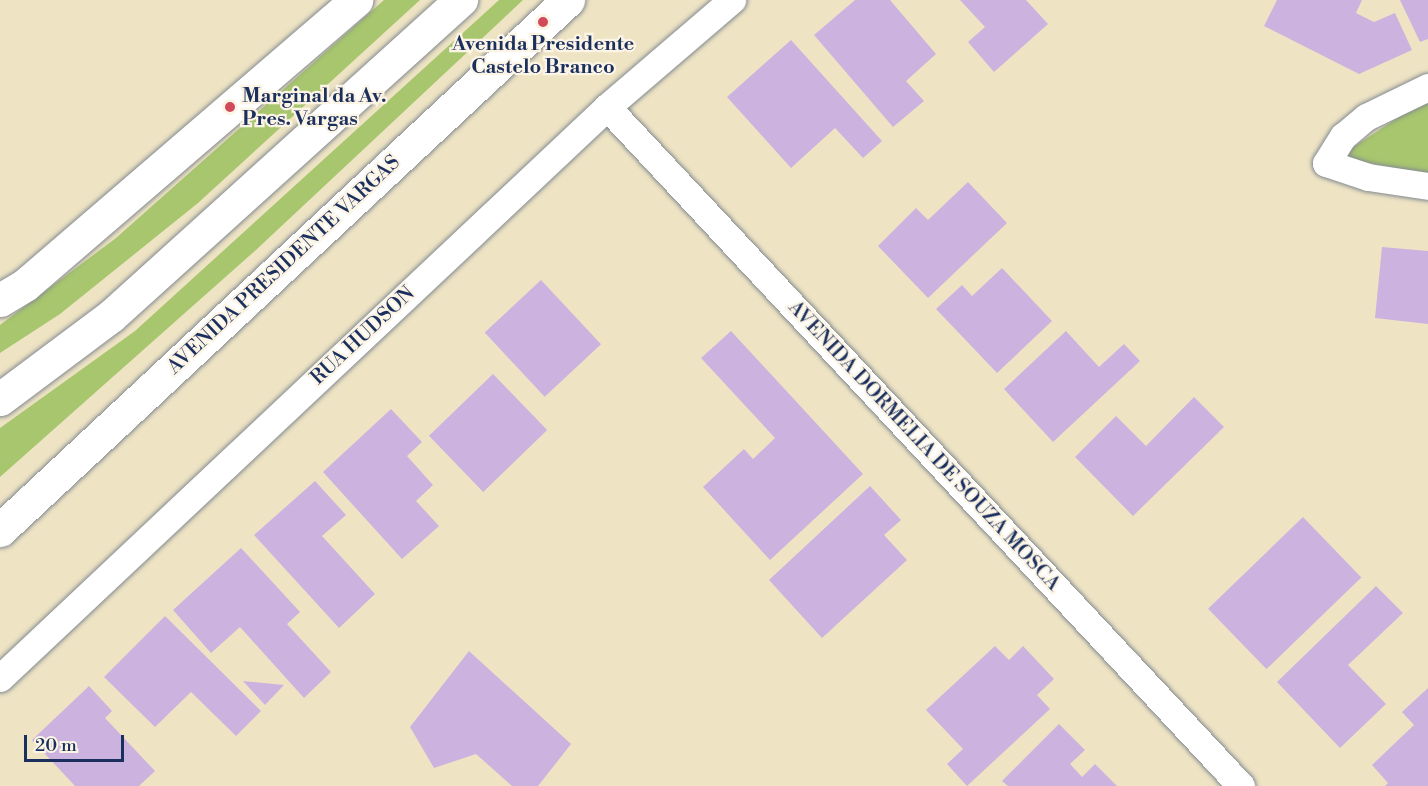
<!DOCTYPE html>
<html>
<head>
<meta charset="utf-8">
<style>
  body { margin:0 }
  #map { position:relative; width:1428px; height:786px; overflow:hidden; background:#eee4c4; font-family:"Libre Bodoni",serif }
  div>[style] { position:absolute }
  .green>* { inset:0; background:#a7c66e }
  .building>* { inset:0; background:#ccb2df; transform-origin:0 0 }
  .roads { filter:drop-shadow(0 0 2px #848a91) drop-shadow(0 0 2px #848a91) }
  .street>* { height:27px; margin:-13.5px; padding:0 13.5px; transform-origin:13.5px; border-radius:13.5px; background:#fff }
  .primary>* { height:33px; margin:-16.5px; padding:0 16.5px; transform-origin:16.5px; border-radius:16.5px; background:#fff }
  .dots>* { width:16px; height:16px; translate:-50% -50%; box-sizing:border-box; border:3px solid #fcf5e5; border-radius:50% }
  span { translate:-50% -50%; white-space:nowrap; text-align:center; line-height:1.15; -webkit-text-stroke:4.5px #fcf5e5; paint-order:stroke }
  .poi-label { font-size:20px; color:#1b2f5e; font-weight:700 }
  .left { translate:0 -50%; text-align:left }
  .street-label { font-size:20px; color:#1b2f5e }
  .scale { position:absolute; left:24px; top:735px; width:100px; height:27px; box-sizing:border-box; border:3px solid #1b2f5e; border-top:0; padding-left:8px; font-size:18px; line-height:21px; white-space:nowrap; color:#1b2f5e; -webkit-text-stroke:4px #fcf5e5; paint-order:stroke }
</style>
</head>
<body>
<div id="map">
  <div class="green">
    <div style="clip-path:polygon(384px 0,420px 0,198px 203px,60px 314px,0 353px,0 325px,116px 238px)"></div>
    <div style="clip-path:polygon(499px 0,523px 0,257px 249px,0 477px,0 428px,135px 331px)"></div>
    <div style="clip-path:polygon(1428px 98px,1428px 174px,1338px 157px)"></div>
  </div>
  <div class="building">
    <div style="clip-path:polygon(855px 0,890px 0,936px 54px,906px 81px,924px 101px,893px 127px,814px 35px)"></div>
    <div style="clip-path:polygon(960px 0,1026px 0,1048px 24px,994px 72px,968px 42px,985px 27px)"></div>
    <div style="clip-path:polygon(1277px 0,1362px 0,1356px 13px,1374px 22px,1395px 13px,1412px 50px,1359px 74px,1264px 26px)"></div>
    <div style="clip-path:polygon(1400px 0,1428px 0,1428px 39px,1420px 42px)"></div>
    <div style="clip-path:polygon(791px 40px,882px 141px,863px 158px,835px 128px,791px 168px,727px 97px)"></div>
    <div style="clip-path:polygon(968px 182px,1007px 223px,928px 298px,878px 246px,916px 208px,928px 220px)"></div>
    <div style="clip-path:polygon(1382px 247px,1428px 251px,1428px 324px,1375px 318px)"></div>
    <div style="clip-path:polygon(1002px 268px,1052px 321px,997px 373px,936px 309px,962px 285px,972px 296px)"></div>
    <div style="left:541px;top:280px;width:88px;height:77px;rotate:47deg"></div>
    <div style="clip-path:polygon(731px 331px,863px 474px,770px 560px,703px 487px,744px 449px,753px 459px,775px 438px,701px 358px)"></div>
    <div style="clip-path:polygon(1066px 331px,1099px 367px,1124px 344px,1140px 361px,1053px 442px,1004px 389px)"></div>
    <div style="left:493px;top:374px;width:78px;height:89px;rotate:46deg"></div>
    <div style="clip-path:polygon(1194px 397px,1224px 427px,1133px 516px,1075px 457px,1116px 416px,1146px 446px)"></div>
    <div style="clip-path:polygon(391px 409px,422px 442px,407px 456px,433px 485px,416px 501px,439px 526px,402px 559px,323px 472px)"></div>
    <div style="clip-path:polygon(315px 481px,346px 515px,322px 536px,375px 594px,339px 628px,254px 535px)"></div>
    <div style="clip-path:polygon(870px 486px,901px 520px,884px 535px,907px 560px,822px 638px,769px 580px)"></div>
    <div style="left:1303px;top:517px;width:84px;height:132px;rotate:46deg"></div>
    <div style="clip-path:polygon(241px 548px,300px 612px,287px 624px,331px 672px,304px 698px,240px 627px,211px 653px,173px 610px)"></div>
    <div style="clip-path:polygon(1376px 586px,1403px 613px,1348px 665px,1386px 704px,1340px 748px,1277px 682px)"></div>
    <div style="clip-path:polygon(165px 616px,261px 711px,236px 736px,191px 692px,155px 727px,104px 677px)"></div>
    <div style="clip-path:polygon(995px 646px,1009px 660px,1023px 646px,1054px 679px,1037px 695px,1050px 709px,967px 786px,947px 764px,963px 749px,926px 710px)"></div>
    <div style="clip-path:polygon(469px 651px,571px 744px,538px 786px,512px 786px,476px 754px,434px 768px,410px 727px)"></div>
    <div style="clip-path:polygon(243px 681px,284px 685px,265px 705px)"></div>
    <div style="clip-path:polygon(89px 686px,112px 711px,105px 718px,155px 771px,139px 786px,75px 786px,32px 740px)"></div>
    <div style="clip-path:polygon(1428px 688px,1428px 786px,1385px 786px,1388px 783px,1372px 765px,1414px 725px,1402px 712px)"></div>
    <div style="clip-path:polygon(1059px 724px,1085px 750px,1070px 764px,1082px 777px,1095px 764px,1117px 786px,1008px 786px,1002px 781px)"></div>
  </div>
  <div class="roads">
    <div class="street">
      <div style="left:1428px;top:87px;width:69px;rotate:154.2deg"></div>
      <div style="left:1366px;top:117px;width:30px;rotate:140deg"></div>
      <div style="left:1343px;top:136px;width:32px;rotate:122deg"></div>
      <div style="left:1326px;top:163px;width:44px;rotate:18.4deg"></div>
      <div style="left:1368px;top:177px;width:61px;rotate:8.5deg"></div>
      <div style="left:607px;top:107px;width:929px;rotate:46.96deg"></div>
      <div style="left:0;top:678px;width:833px;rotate:-43.25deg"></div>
      <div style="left:607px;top:107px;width:165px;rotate:-40.6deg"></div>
    </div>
    <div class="primary">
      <div style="left:0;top:300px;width:29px;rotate:-31deg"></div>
      <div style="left:25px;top:285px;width:437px;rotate:-40.7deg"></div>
      <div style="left:0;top:399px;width:139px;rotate:-36.8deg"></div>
      <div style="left:111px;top:316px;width:472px;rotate:-42.1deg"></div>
      <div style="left:0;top:530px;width:777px;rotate:-43.02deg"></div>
    </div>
  </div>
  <div class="dots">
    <div style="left:543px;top:22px;background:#d1495b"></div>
    <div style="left:230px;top:107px;background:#d1495b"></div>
  </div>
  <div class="poi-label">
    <span style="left:543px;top:56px">Avenida Presidente<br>Castelo Branco</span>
    <span class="left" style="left:242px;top:108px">Marginal da Av.<br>Pres. Vargas</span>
  </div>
  <div class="street-label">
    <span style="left:284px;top:265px;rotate:-43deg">AVENIDA PRESIDENTE VARGAS</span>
    <span style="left:363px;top:336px;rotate:-43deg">RUA HUDSON</span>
    <span style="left:924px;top:446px;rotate:47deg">AVENIDA DORMELIA DE SOUZA MOSCA</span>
  </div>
  <div class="scale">20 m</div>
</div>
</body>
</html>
